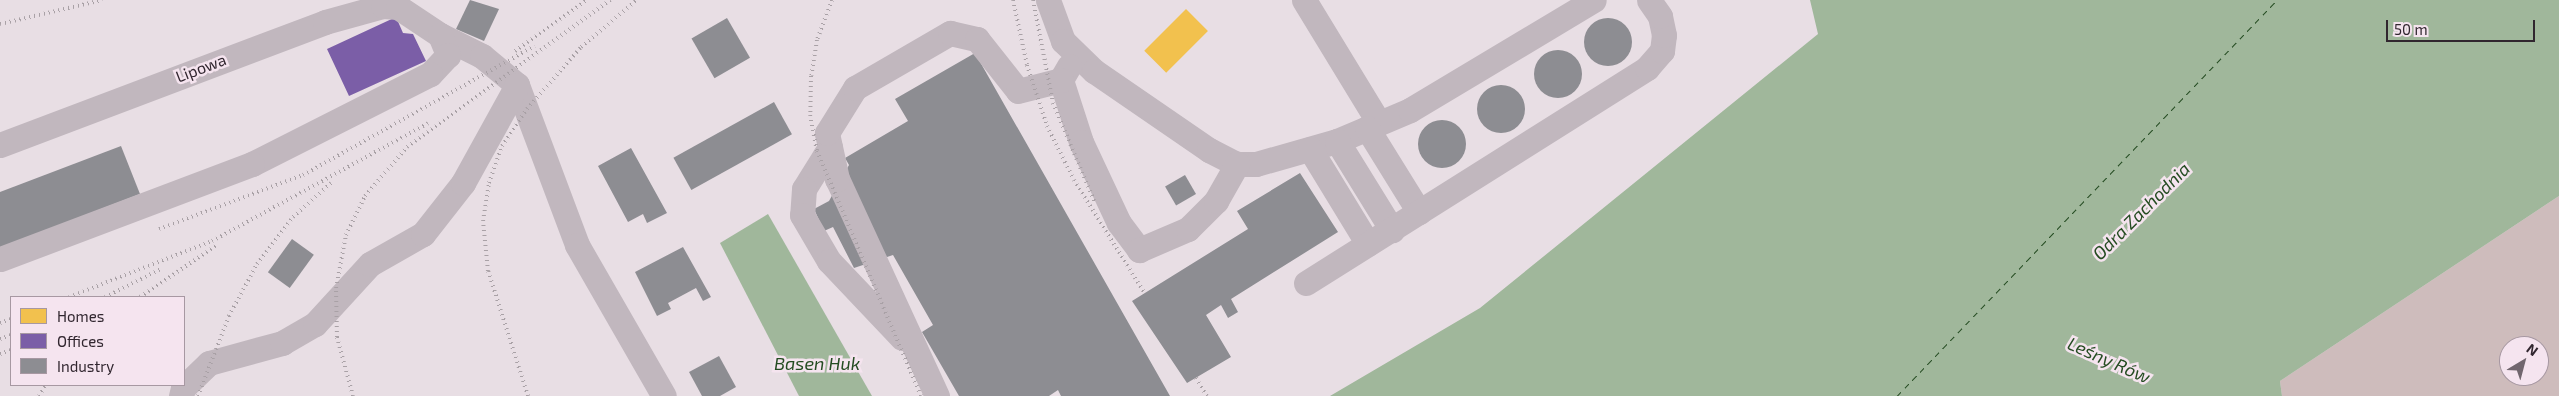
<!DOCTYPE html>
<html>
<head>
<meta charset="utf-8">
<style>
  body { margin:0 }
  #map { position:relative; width:2559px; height:396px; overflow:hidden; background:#e8dee4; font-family:"Exo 2",sans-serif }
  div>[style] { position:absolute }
  .green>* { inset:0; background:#cebcbc }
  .water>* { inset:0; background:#a0b79b }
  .homes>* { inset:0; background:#f2c14e; transform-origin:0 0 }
  .offices>* { inset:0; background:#7b5ea7 }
  .industry>* { inset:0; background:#8d8d92; transform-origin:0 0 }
  .round { border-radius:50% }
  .ferry>* { height:1px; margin-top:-0.5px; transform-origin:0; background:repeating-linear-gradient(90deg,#254c22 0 6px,transparent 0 11px) }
  .minor>* { height:25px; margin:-12.5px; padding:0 12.5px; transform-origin:12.5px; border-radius:12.5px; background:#c1b7be }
  .rail>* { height:4px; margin-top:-2px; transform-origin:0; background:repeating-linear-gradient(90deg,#a9a1a6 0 1px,transparent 0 5px) }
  span { translate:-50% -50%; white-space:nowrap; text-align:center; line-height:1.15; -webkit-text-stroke:5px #f5e4ef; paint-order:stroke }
  .street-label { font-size:16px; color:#31262f }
  .water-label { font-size:18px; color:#254c22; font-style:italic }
  .legend { position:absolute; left:10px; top:296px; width:175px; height:90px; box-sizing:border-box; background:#f5e4ef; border:1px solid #a798a2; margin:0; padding:6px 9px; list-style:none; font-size:15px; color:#31262f }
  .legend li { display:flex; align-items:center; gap:10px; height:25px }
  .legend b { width:25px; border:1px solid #a798a2 }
  .north { position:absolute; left:2499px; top:336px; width:50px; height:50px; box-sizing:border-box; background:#f5e4ef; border:1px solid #a798a2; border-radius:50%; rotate:37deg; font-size:14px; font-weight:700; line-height:20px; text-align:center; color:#31262f }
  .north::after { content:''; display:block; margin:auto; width:18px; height:22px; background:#71666e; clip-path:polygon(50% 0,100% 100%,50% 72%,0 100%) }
  .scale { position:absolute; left:2386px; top:20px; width:149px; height:22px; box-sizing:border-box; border:2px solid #31262f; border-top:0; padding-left:6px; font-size:15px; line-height:18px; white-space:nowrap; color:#31262f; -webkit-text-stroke:4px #f5e4ef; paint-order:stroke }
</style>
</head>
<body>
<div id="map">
  <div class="green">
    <div style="clip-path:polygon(evenodd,2559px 196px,2559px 396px,2282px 396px,2280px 381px,2559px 196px,2509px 346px,2539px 346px,2539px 376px,2509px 376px,2509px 346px)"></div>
  </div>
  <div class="water">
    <div style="clip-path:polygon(1810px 0,2559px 0,2559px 196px,2280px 381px,2282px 396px,1330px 396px,1480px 308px,1818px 34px)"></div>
    <div style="clip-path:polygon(768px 214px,872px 396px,799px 396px,720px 243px)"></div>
  </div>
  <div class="homes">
    <div style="left:1186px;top:9px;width:31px;height:59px;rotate:45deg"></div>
  </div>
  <div class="offices">
    <div style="clip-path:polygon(396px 17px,403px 33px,413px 34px,426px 61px,349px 96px,327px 49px)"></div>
  </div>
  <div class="industry">
    <div style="clip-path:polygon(470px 0,499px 9px,484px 41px,456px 29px)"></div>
    <div style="left:727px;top:18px;width:46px;height:41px;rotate:60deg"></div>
    <div class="round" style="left:1584px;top:18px;width:48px;height:48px"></div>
    <div class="round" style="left:1534px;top:50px;width:48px;height:48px"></div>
    <div style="clip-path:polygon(975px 53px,1170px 396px,1061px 396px,1058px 390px,1049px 396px,959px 396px,922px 332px,933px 325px,893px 255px,854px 268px,833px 227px,824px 231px,814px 209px,829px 201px,849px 165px,845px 158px,908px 121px,895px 99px)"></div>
    <div class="round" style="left:1477px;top:85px;width:48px;height:48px"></div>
    <div style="left:774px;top:102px;width:37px;height:115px;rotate:61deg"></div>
    <div class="round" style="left:1418px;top:120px;width:48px;height:48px"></div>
    <div style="clip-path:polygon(121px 146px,140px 194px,0 248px,0 192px)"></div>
    <div style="clip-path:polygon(631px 148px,667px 213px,647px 223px,643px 214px,628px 222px,598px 166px)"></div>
    <div style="clip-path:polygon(1300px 173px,1338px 232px,1231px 299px,1238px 312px,1228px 318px,1221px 305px,1206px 315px,1231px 357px,1187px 383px,1132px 301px,1248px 229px,1237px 211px)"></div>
    <div style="left:1185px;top:175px;width:22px;height:23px;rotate:60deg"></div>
    <div style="left:292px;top:239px;width:27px;height:41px;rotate:36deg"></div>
    <div style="clip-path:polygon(683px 247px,711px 297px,703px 301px,696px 288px,668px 303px,671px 309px,657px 316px,635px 272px)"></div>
    <div style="clip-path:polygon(719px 356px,736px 387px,720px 396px,702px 396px,689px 372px)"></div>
  </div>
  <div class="ferry">
    <div style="left:1897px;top:396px;width:549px;rotate:-46.18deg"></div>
  </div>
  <div class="minor">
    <div style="left:1048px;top:0;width:44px;rotate:69.9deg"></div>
    <div style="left:1063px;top:41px;width:43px;rotate:44.1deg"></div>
    <div style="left:1094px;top:71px;width:140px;rotate:34.5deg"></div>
    <div style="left:1209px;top:150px;width:31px;rotate:27deg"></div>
    <div style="left:1237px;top:164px;width:19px"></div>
    <div style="left:1256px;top:164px;width:84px;rotate:-15.9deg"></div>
    <div style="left:1337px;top:141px;width:79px;rotate:-23deg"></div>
    <div style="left:1410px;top:110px;width:214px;rotate:-30.9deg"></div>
    <div style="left:1304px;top:0;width:144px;rotate:58.6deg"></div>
    <div style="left:440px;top:35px;width:47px;rotate:26.6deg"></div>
    <div style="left:482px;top:56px;width:45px;rotate:39.6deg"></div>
    <div style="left:517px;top:85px;width:171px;rotate:69.4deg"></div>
    <div style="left:577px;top:245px;width:174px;rotate:60.1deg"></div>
    <div style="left:1069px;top:66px;width:16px;rotate:120deg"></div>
    <div style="left:1061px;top:80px;width:65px;rotate:72.1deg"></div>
    <div style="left:1081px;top:142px;width:89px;rotate:64.9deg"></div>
    <div style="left:1119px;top:223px;width:34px;rotate:53deg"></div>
    <div style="left:1139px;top:250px;width:53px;rotate:-23.2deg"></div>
    <div style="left:1188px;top:229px;width:40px;rotate:-45deg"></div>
    <div style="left:1216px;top:201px;width:43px;rotate:-60.4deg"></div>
    <div style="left:1367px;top:128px;width:99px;rotate:58.2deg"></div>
    <div style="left:1337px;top:141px;width:105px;rotate:58.3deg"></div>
    <div style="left:0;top:145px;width:347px;rotate:-20.7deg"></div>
    <div style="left:325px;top:22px;width:60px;rotate:-15.4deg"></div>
    <div style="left:383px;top:6px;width:15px;rotate:4deg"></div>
    <div style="left:398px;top:7px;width:50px;rotate:33.7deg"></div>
    <div style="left:440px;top:35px;width:22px;rotate:68deg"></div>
    <div style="left:448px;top:55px;width:26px;rotate:133deg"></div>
    <div style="left:430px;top:74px;width:199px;rotate:153.2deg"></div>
    <div style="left:252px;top:164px;width:269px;rotate:159.3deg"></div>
    <div style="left:830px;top:147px;width:49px;rotate:121.8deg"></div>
    <div style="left:804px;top:189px;width:26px;rotate:94deg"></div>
    <div style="left:802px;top:215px;width:53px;rotate:59.6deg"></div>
    <div style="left:829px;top:261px;width:106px;rotate:46.5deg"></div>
    <div style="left:1310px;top:149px;width:111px;rotate:58.6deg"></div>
    <div style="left:1306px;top:283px;width:403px;rotate:-32.2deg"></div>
    <div style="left:1647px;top:68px;width:23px;rotate:-49deg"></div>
    <div style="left:1662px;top:51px;width:16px;rotate:-83deg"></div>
    <div style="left:1664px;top:35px;width:19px;rotate:-102deg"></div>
    <div style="left:1660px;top:16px;width:19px;rotate:-125deg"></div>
    <div style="left:181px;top:396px;width:8px;rotate:-76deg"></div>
    <div style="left:183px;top:388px;width:36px;rotate:-44deg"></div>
    <div style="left:209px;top:363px;width:76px;rotate:-15.3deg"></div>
    <div style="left:282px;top:343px;width:38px;rotate:-30deg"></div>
    <div style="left:315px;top:324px;width:81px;rotate:-47.5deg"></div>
    <div style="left:370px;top:264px;width:61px;rotate:-29.5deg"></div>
    <div style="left:423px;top:234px;width:65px;rotate:-51.9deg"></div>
    <div style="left:463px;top:183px;width:112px;rotate:-61.1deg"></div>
    <div style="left:937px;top:396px;width:239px;rotate:-114.7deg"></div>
    <div style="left:837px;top:179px;width:47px;rotate:-102.3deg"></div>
    <div style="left:827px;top:133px;width:53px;rotate:-58.1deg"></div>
    <div style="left:855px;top:88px;width:110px;rotate:-30.1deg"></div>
    <div style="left:950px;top:33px;width:28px;rotate:13deg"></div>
    <div style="left:977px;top:39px;width:66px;rotate:51.7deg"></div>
    <div style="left:1018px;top:91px;width:44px;rotate:-14.3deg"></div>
  </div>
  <div class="rail">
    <div style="left:832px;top:0;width:43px;rotate:110.6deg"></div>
    <div style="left:817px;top:40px;width:36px;rotate:99deg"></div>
    <div style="left:811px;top:76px;width:39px;rotate:91deg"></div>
    <div style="left:810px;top:115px;width:37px;rotate:79deg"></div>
    <div style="left:817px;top:151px;width:266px;rotate:67deg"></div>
    <div style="left:1013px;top:0;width:66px;rotate:77.8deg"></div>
    <div style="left:1027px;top:65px;width:64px;rotate:71.8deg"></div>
    <div style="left:1047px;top:126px;width:60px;rotate:63.4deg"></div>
    <div style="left:1074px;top:180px;width:132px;rotate:58deg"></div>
    <div style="left:1033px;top:0;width:105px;rotate:79deg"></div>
    <div style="left:1053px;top:103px;width:108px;rotate:67.2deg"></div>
    <div style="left:0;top:24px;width:105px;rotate:-13.2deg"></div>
    <div style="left:515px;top:51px;width:88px;rotate:-35.3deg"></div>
    <div style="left:159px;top:229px;width:154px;rotate:-20.6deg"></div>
    <div style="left:303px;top:175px;width:265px;rotate:-29.1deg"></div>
    <div style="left:69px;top:297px;width:154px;rotate:-21.4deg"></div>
    <div style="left:212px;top:241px;width:246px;rotate:-28.6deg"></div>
    <div style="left:105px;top:297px;width:63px;rotate:-26.6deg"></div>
    <div style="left:140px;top:297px;width:93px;rotate:-34deg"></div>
    <div style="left:0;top:323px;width:12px;rotate:-20deg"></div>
    <div style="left:0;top:339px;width:12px;rotate:-20deg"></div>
    <div style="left:0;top:354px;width:12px;rotate:-20deg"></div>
    <div style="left:1196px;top:378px;width:21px;rotate:59deg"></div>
    <div style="left:39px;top:396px;width:13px;rotate:-58deg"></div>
    <div style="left:198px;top:396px;width:86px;rotate:-68.8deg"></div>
    <div style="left:229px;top:316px;width:59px;rotate:-61.7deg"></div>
    <div style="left:257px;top:264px;width:59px;rotate:-52.5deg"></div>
    <div style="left:293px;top:217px;width:51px;rotate:-41.8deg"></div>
    <div style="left:353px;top:396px;width:61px;rotate:-105.2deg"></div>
    <div style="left:337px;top:337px;width:49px;rotate:-91.2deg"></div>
    <div style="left:336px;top:288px;width:54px;rotate:-79.3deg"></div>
    <div style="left:346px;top:235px;width:43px;rotate:-64deg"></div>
    <div style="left:365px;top:196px;width:65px;rotate:-49.4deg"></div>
    <div style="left:407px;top:147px;width:251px;rotate:-35.9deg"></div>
    <div style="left:528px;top:396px;width:131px;rotate:-107.7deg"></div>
    <div style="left:488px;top:271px;width:50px;rotate:-95.7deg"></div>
    <div style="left:483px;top:221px;width:38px;rotate:-81deg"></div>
    <div style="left:489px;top:183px;width:39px;rotate:-71deg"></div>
    <div style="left:502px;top:146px;width:45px;rotate:-56deg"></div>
    <div style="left:527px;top:109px;width:82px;rotate:-48.9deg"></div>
    <div style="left:581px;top:47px;width:73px;rotate:-40deg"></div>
  </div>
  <div class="street-label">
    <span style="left:201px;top:68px;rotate:-21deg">Lipowa</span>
  </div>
  <div class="water-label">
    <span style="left:2141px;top:211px;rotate:-45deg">Odra Zachodnia</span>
    <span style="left:2109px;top:360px;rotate:24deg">Leśny Rów</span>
    <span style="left:817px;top:363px">Basen Huk</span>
  </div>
  <ul class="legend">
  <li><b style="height:14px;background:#f2c14e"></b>Homes</li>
  <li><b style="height:14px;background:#7b5ea7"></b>Offices</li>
  <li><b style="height:14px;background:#8d8d92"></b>Industry</li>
  </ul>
  <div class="north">N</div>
  <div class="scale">50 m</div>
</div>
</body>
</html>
